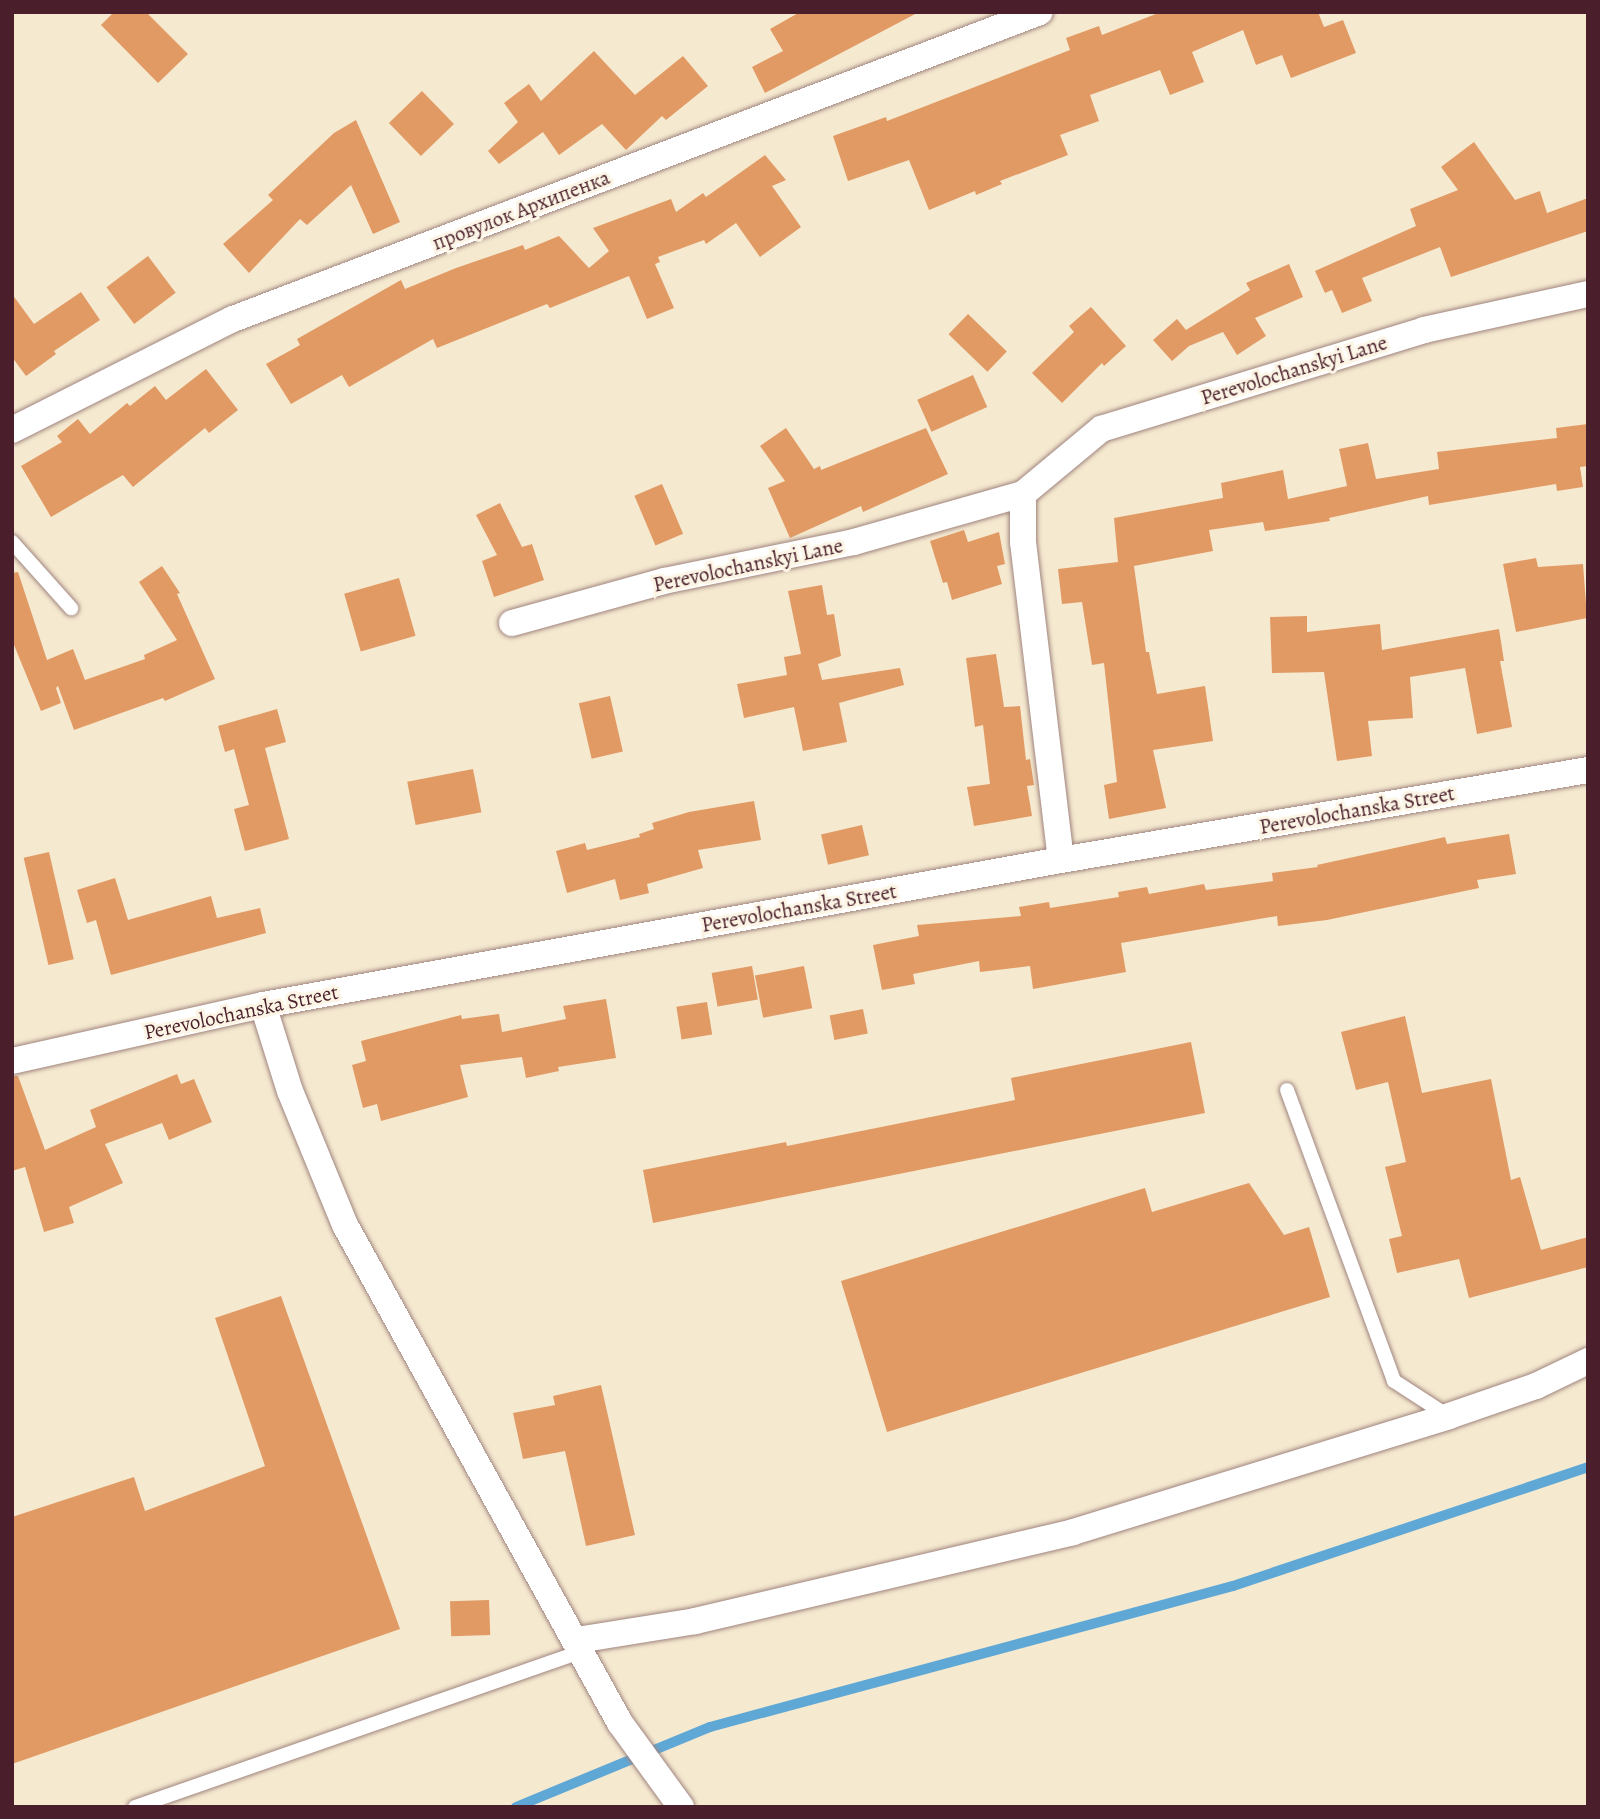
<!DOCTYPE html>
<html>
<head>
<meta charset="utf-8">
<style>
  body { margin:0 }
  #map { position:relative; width:1600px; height:1819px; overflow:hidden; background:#f5e9d0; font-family:Alegreya,serif }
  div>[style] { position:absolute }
  .stream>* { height:10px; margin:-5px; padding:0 5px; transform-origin:5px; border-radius:5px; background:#5fa8d6 }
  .building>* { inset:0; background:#e19a64; transform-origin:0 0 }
  .roads { filter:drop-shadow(0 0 2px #a0847e) drop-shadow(0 0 2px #a0847e) }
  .lane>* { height:14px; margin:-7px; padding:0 7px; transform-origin:7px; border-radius:7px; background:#fff }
  .street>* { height:26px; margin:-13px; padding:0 13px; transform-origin:13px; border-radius:13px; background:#fff }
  span { translate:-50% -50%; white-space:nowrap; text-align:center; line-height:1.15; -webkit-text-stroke:6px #fcf5e5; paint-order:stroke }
  .street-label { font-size:21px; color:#4a1f2b }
  .frame { position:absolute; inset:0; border:14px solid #4a1f2b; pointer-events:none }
</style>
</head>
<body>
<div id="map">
  <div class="stream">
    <div style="left:516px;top:1807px;width:210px;rotate:-22.4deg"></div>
    <div style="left:710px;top:1727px;width:542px;rotate:-15.09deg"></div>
    <div style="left:1233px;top:1586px;width:374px;rotate:-18.5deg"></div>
  </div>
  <div class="building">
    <div style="clip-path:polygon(114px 12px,146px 12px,188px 54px,158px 83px,101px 25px)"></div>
    <div style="clip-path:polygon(800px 12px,919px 12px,765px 93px,752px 67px,783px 51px,770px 29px)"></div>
    <div style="clip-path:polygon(1161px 12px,1318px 12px,1324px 27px,1343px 20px,1356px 53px,1291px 78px,1282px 55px,1256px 65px,1243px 30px,1192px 52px,1204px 82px,1170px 95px,1160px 70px,1090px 95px,1099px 121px,1060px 135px,1068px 155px,1000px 181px,1002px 184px,976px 195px,975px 191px,929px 210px,909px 160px,848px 181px,833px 136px,886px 117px,887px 121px,1070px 50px,1066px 38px,1099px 26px,1102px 35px)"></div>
    <div style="clip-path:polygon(594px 51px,635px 95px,683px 56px,708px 86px,666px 120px,662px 116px,626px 150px,602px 124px,559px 155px,543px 132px,499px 164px,488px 151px,518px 122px,504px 103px,529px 84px,541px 101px)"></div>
    <div style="left:422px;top:91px;width:46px;height:46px;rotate:46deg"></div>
    <div style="clip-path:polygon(356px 120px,400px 222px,373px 234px,351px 185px,307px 225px,300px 219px,249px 273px,223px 244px,273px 200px,268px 195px,334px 133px)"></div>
    <div style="clip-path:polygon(1474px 142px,1515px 200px,1540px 191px,1547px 213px,1588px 198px,1588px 231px,1451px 277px,1440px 247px,1362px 278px,1372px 301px,1342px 313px,1332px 290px,1325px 293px,1315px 271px,1416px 226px,1410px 209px,1458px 190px,1441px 167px)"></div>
    <div style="clip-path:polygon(765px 155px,786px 180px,772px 186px,801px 227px,760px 257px,736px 223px,706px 244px,704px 240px,658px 257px,660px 262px,655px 264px,674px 308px,647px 319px,629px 276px,550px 308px,547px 304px,437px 348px,433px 339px,349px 387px,342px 375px,291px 404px,266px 364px,300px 345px,297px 339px,401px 280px,405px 289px,456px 268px,523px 245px,525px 250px,559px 236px,589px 268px,609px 251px,593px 228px,671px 199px,676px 212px,703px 193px,706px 197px)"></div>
    <div style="left:148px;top:256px;width:46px;height:52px;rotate:53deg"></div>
    <div style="clip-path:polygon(1289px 264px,1303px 297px,1255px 318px,1266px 336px,1237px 355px,1223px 332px,1189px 346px,1172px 361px,1153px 340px,1177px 319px,1186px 330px,1250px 290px,1246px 283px)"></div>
    <div style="clip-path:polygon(81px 292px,100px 320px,54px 351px,56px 354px,26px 376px,12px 357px,12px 294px,34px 324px)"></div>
    <div style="clip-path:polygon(1091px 307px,1126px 346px,1104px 366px,1102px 363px,1062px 403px,1032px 373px,1074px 332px,1069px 326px)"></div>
    <div style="left:968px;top:314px;width:54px;height:28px;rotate:44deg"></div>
    <div style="clip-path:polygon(206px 369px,238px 410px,209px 433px,205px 428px,133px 487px,123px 475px,51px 517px,21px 466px,62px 442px,57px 436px,78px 419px,90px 434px,127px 403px,130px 406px,155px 386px,166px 400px)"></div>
    <div style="left:973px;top:375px;width:35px;height:61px;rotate:66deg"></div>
    <div style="clip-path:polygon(1588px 424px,1588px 466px,1580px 467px,1583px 487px,1557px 491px,1556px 484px,1429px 505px,1428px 496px,1329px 518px,1330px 521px,1265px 531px,1263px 522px,1209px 530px,1213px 551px,1134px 566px,1146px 652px,1149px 652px,1157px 694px,1205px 686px,1213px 741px,1153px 750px,1166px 808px,1109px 819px,1104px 785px,1117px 782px,1104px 663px,1092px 665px,1082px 602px,1062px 604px,1058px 569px,1118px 562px,1114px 518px,1223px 498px,1221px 483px,1283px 470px,1288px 499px,1347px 486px,1339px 449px,1368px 443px,1376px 479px,1439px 469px,1437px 452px,1557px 438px,1556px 428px)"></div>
    <div style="clip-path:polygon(786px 428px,814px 469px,820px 466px,821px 470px,926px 428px,948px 474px,863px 512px,861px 506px,790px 538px,768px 488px,785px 481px,760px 446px)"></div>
    <div style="left:662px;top:484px;width:54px;height:30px;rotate:67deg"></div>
    <div style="clip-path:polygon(500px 503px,522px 547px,532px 544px,544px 580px,494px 597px,482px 561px,497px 555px,476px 515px)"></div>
    <div style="clip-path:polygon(964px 530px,968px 542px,999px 532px,1005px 564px,997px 566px,1002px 584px,952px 600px,947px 582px,943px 583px,930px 541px)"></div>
    <div style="clip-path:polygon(1536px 558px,1538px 567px,1583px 564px,1587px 618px,1516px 632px,1503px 564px)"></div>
    <div style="clip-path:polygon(162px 566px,180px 593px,177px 594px,215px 679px,165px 701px,163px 698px,74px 730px,58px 686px,56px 688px,61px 703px,41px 711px,12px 640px,12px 573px,18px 572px,47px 660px,73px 649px,85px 680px,145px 659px,144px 655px,177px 640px,139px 582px)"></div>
    <div style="left:399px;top:578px;width:60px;height:57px;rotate:74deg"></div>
    <div style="clip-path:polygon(822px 585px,827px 615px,834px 614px,841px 656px,818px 664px,822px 680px,900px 668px,904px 685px,839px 703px,847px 742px,803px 751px,794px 707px,744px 718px,737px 684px,787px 675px,784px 657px,801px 654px,788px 591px)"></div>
    <div style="clip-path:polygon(1307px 616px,1307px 632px,1380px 624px,1382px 650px,1499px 629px,1504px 661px,1500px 661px,1512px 727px,1477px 734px,1465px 668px,1410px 677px,1413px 718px,1368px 721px,1372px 756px,1337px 761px,1324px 672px,1272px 673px,1270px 617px)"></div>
    <div style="clip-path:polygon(996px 654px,1004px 707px,1020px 706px,1026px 760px,1030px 759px,1034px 785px,1027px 786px,1032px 816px,974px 826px,967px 787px,990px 784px,983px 725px,975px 727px,966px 658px)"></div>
    <div style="left:610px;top:696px;width:57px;height:32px;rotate:77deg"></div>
    <div style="clip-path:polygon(277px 709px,286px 742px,265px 748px,289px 839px,245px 851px,234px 809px,249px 805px,234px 749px,225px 752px,218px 726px)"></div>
    <div style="left:473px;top:769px;width:44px;height:67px;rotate:79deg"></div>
    <div style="clip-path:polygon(754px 801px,761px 840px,698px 850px,703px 868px,647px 884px,649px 893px,620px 900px,615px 879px,567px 893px,556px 851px,585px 843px,587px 850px,640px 837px,639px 834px,654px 829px,652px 823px,689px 812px)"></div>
    <div style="left:862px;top:825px;width:31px;height:42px;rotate:77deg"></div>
    <div style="clip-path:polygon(1509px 834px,1516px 874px,1477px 880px,1479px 888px,1327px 920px,1278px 926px,1277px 916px,1121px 943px,1126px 972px,1033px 989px,1030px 966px,980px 972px,979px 961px,913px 974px,915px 984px,882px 990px,873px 945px,919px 936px,917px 925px,1021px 916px,1019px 907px,1049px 902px,1050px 908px,1119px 897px,1118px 892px,1147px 887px,1149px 894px,1204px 884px,1206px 890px,1273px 881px,1272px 873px,1318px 867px,1317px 865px,1445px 837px,1447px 844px)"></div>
    <div style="left:49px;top:852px;width:110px;height:26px;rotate:77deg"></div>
    <div style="clip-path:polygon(115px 878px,128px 920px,211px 896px,217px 918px,260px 908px,266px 933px,111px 975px,96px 920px,87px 923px,77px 890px)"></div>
    <div style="left:752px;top:966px;width:34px;height:41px;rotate:80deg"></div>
    <div style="left:804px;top:966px;width:43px;height:50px;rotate:79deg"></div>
    <div style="clip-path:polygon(606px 999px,616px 1058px,558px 1067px,559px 1071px,526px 1078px,522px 1057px,460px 1065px,468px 1097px,381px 1121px,377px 1104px,363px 1108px,352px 1065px,366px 1061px,361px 1041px,461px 1015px,462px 1019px,499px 1014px,502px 1032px,566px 1019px,563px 1006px)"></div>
    <div style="left:707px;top:1002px;width:33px;height:31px;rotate:81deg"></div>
    <div style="left:863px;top:1009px;width:25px;height:34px;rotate:79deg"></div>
    <div style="clip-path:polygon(1405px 1016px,1422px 1093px,1491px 1079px,1511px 1180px,1520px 1177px,1541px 1250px,1588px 1237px,1588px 1267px,1469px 1298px,1459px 1259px,1397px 1273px,1389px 1239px,1402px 1236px,1385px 1167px,1406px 1162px,1388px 1082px,1356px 1090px,1341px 1032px)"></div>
    <div style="clip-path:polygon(1191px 1042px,1205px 1113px,653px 1223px,643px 1170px,786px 1142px,787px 1146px,1015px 1100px,1011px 1078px)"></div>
    <div style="clip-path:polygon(177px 1074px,181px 1084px,194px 1079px,212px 1122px,169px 1140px,162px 1123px,105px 1144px,123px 1183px,69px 1207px,74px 1223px,44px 1232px,25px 1167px,12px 1171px,12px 1076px,18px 1076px,45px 1150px,96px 1127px,90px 1110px)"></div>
    <div style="clip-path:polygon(1249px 1183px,1284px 1235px,1309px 1227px,1330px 1297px,887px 1432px,841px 1281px,1145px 1188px,1152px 1212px)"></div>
    <div style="clip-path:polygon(281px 1296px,400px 1629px,12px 1764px,12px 1517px,134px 1477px,145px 1511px,265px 1466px,215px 1318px)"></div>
    <div style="clip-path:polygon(601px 1385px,635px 1535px,586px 1546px,565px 1451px,523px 1459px,513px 1413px,555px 1405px,553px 1396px)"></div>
    <div style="left:489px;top:1600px;width:35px;height:39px;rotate:88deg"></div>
  </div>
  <div class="roads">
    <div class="lane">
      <div style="left:12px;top:542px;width:89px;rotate:48.2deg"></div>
      <div style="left:1287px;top:1090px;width:310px;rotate:69.8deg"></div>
      <div style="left:1394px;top:1381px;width:64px;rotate:32.9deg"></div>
      <div style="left:135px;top:1807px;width:473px;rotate:-19.2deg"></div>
    </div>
    <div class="street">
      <div style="left:12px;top:430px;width:247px;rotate:-26.7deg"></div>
      <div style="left:233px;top:319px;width:863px;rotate:-20.83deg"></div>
      <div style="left:1023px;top:494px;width:48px;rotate:90deg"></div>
      <div style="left:1023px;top:542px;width:320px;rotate:83.2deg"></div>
      <div style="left:512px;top:623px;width:158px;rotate:-15.4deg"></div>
      <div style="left:664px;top:581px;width:194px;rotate:-11.6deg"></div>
      <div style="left:854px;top:542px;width:176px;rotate:-15.9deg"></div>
      <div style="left:1023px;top:494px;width:102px;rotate:-39.8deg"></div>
      <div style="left:1101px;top:429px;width:338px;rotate:-17deg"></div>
      <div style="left:1424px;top:330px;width:168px;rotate:-12.4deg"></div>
      <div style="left:263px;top:1005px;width:90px;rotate:72.6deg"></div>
      <div style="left:290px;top:1091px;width:145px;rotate:67.7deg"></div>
      <div style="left:345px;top:1225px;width:569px;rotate:61.09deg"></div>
      <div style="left:620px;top:1723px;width:104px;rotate:54deg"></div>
      <div style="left:12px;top:1061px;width:257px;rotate:-12.6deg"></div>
      <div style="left:263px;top:1005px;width:811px;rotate:-10.3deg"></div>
      <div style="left:1061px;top:860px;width:535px;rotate:-9.69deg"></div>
      <div style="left:577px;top:1640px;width:120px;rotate:-9.1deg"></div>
      <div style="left:695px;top:1621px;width:388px;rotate:-13.2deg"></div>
      <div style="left:1073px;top:1532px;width:393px;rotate:-17.1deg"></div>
      <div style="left:1449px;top:1416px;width:92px;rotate:-19deg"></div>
      <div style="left:1536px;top:1386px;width:58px;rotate:-25.7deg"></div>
    </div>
  </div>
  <div class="street-label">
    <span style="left:521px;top:210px;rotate:-21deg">провулок Архипенка</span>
    <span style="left:1294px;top:370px;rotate:-17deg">Perevolochanskyi Lane</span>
    <span style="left:748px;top:565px;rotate:-12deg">Perevolochanskyi Lane</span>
    <span style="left:1357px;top:810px;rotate:-10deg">Perevolochanska Street</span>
    <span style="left:799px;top:908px;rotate:-10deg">Perevolochanska Street</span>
    <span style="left:241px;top:1012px;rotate:-12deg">Perevolochanska Street</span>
  </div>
  <div class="frame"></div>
</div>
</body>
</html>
